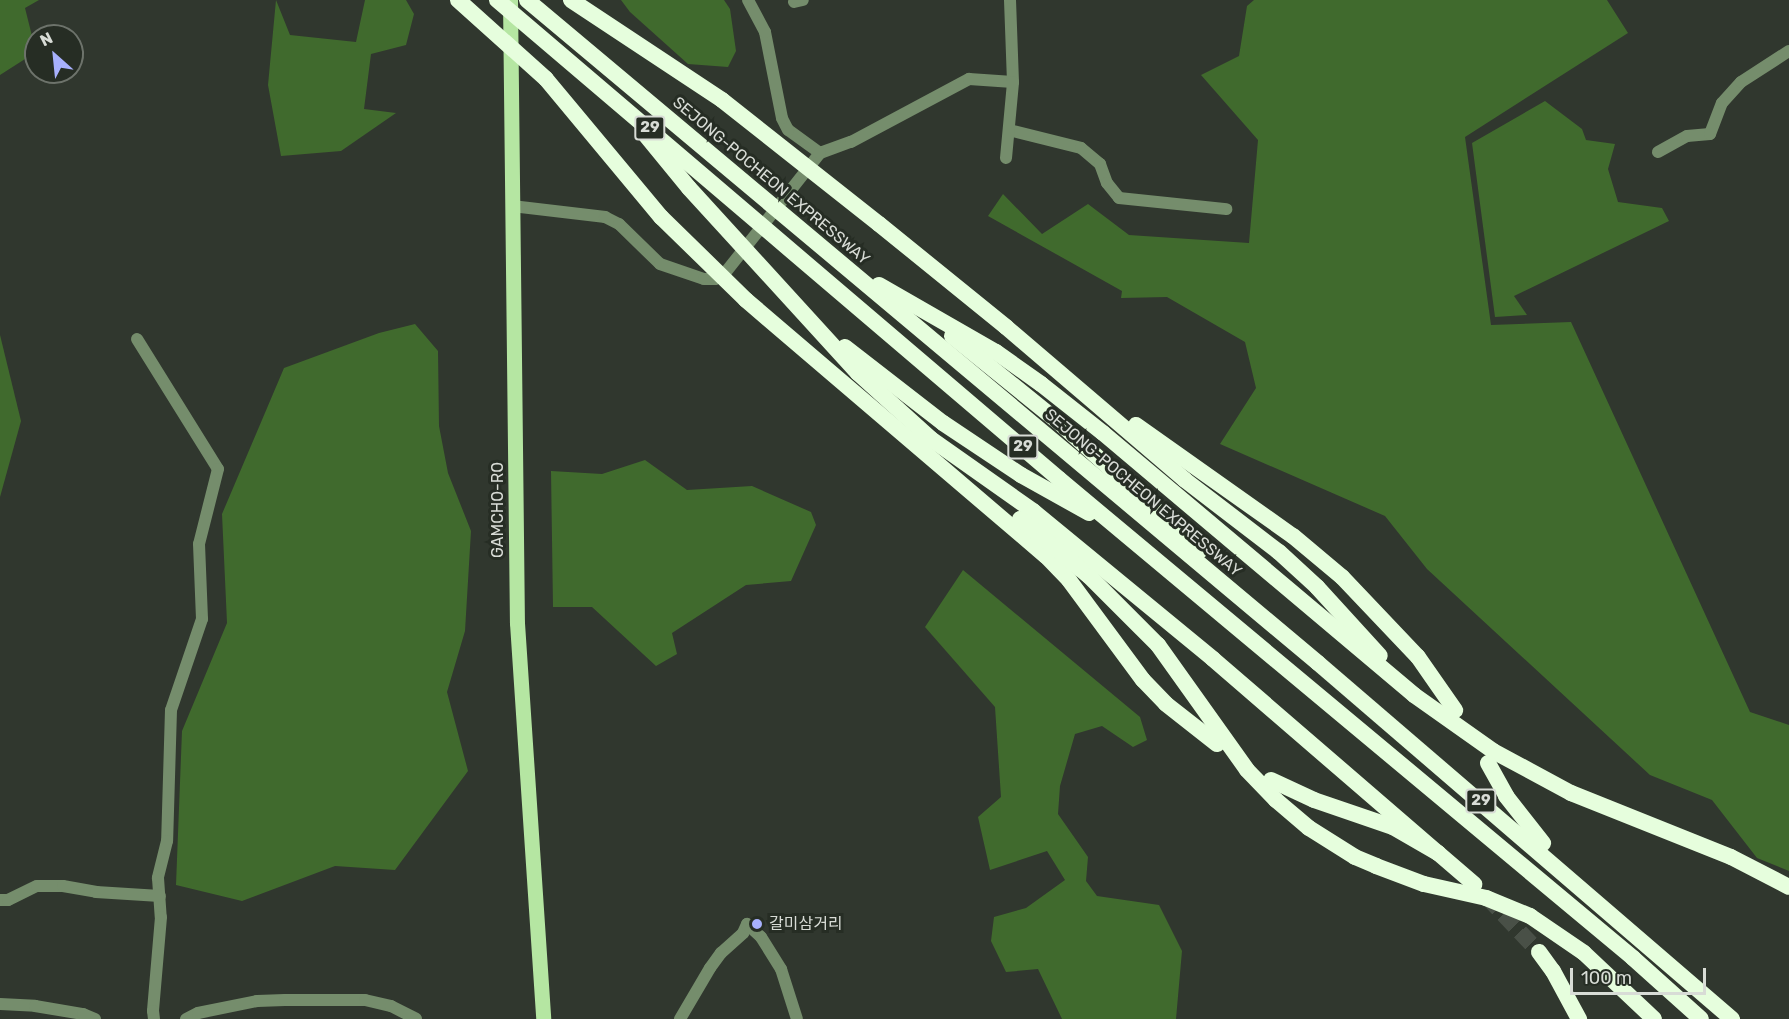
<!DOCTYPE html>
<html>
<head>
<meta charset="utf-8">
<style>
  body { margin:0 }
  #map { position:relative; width:1789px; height:1019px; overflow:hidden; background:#30372e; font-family:Rubik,"Noto Sans KR",sans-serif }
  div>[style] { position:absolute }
  .green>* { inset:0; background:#406a2d }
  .highway-tunnel>* { height:16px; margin-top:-8px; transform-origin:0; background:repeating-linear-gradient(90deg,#495047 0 16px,transparent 0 24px) }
  .minor>* { height:12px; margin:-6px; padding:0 6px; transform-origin:6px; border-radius:6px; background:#758d6c }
  .major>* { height:15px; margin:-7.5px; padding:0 7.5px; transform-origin:7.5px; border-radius:7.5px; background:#b5e6a2 }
  .highway>* { height:16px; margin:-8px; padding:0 8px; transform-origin:8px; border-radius:8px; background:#e6fedd }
  .dots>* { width:16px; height:16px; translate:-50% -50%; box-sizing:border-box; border:3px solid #262d24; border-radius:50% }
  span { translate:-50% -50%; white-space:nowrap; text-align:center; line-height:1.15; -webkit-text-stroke:6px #262d24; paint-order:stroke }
  .shield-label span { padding:2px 4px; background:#262d24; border:2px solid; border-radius:4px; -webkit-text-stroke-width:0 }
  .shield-label { font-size:15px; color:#d8dcd6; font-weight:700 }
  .street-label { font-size:16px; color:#d8dcd6 }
  .poi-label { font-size:16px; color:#d8dcd6 }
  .left { translate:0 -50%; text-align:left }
  .north { position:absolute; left:24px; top:24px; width:60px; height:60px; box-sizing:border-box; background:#262d24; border:2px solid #6d736b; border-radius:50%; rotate:333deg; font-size:16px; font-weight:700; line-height:24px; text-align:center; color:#d8dcd6 }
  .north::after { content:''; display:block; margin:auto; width:21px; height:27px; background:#a7b0fc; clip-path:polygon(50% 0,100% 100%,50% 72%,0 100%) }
  .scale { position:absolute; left:1570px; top:968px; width:136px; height:27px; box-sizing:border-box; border:3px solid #d8dcd6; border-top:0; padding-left:8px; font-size:18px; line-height:21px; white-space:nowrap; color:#d8dcd6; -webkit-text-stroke:4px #262d24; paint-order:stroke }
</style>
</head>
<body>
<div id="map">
  <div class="green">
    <div style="clip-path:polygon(0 0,39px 0,25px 8px,36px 52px,0 75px)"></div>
    <div style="clip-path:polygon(276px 0,290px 35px,356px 42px,365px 0,406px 0,414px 14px,406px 45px,371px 54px,364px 109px,396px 113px,341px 151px,281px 156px,268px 85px)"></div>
    <div style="clip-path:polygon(621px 0,724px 0,730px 9px,736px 51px,728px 67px,688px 64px,630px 12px)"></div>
    <div style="clip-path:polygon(1254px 0,1607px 0,1628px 33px,1465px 137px,1491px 325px,1571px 322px,1750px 712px,1789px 725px,1789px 871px,1757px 858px,1712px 800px,1650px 775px,1427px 569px,1385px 516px,1220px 444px,1256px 388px,1245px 342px,1167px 297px,1121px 298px,1122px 291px,988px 216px,1003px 194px,1042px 234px,1088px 204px,1129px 235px,1249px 243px,1258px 140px,1201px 75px,1239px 56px,1247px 6px)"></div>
    <div style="clip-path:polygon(1545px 101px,1582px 129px,1586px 140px,1615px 144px,1608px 169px,1618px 202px,1662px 208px,1669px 221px,1514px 296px,1527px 315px,1495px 317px,1472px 143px)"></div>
    <div style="clip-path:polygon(415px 324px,438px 351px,439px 426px,448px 473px,471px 531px,465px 631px,447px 692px,468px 771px,395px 870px,335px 866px,242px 901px,176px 885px,182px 731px,227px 623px,222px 514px,284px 368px,379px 333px)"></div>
    <div style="clip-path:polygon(0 335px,21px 421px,0 497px)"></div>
    <div style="clip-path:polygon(645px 460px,687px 490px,752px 486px,811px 512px,816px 525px,791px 581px,746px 585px,672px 633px,677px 654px,656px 666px,592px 607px,553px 607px,551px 471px,602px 474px)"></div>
    <div style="clip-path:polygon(963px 570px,1140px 717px,1147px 740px,1133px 747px,1102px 726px,1075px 734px,1060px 786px,1058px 814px,1088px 857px,1086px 881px,1097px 896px,1159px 905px,1182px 951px,1176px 1019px,1062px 1019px,1038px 969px,1006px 972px,991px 941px,994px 917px,1026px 908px,1065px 880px,1047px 851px,990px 870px,978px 817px,1001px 797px,995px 707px,925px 627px)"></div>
  </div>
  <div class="highway-tunnel">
    <div style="left:1487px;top:897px;width:76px;rotate:46.6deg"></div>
  </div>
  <div class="minor">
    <div style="left:794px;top:2px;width:9px;rotate:-13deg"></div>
    <div style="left:1009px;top:130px;width:74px;rotate:14deg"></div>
    <div style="left:1081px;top:148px;width:25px;rotate:40deg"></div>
    <div style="left:1100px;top:164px;width:20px;rotate:70deg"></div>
    <div style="left:1107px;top:183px;width:19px;rotate:51deg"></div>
    <div style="left:1119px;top:198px;width:108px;rotate:5.9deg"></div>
    <div style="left:1658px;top:152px;width:33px;rotate:-29deg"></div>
    <div style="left:1687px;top:136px;width:23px;rotate:-5deg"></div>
    <div style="left:1710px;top:134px;width:33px;rotate:-69deg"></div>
    <div style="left:1722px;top:103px;width:28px;rotate:-48deg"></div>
    <div style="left:1741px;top:82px;width:57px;rotate:-32.9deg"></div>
    <div style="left:820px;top:153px;width:33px;rotate:-20deg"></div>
    <div style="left:851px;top:142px;width:134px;rotate:-28.1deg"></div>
    <div style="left:969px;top:79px;width:44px;rotate:3.9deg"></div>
    <div style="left:1013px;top:82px;width:82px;rotate:-92.1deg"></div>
    <div style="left:1006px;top:158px;width:76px;rotate:-84.7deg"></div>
    <div style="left:512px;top:206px;width:94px;rotate:6.7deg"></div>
    <div style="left:605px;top:217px;width:16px;rotate:27deg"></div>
    <div style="left:619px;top:224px;width:57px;rotate:44.3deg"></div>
    <div style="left:660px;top:264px;width:46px;rotate:18.8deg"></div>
    <div style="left:704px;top:279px;width:11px"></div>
    <div style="left:715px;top:279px;width:12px;rotate:-31deg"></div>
    <div style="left:725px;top:273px;width:153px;rotate:-51.6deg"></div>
    <div style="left:820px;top:153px;width:39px;rotate:-144deg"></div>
    <div style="left:788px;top:130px;width:13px;rotate:-117deg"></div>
    <div style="left:782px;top:118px;width:88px;rotate:-101.2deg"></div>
    <div style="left:765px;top:32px;width:36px;rotate:-118deg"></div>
    <div style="left:137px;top:339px;width:153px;rotate:58.1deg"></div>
    <div style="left:218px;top:469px;width:77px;rotate:104.2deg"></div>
    <div style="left:199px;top:544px;width:75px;rotate:87.7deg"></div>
    <div style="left:202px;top:619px;width:96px;rotate:108.8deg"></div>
    <div style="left:171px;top:710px;width:131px;rotate:91.7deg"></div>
    <div style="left:167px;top:841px;width:38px;rotate:104deg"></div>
    <div style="left:158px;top:878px;width:39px;rotate:86deg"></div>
    <div style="left:161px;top:917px;width:94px;rotate:94.9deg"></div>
    <div style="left:153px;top:1011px;width:8px;rotate:83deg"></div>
    <div style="left:0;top:900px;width:8px"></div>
    <div style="left:8px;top:900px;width:32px;rotate:-26deg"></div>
    <div style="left:37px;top:886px;width:26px"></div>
    <div style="left:63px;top:886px;width:34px;rotate:10deg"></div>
    <div style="left:96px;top:892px;width:64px;rotate:3.6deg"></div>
    <div style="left:0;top:1004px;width:35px;rotate:3deg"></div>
    <div style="left:35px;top:1006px;width:49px;rotate:9.5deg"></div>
    <div style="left:83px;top:1014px;width:13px;rotate:23deg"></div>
    <div style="left:186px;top:1019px;width:13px;rotate:-27deg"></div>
    <div style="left:198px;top:1013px;width:60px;rotate:-11.5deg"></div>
    <div style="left:257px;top:1001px;width:28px;rotate:-2deg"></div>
    <div style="left:285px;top:1000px;width:80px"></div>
    <div style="left:365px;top:1000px;width:27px;rotate:13deg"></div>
    <div style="left:391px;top:1006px;width:28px;rotate:27deg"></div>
    <div style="left:680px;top:1019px;width:59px;rotate:-59.5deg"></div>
    <div style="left:710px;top:968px;width:19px;rotate:-54deg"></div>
    <div style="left:721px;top:953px;width:30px;rotate:-42deg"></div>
    <div style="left:743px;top:933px;width:10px;rotate:-66deg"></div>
    <div style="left:747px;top:924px;width:19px;rotate:43deg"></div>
    <div style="left:761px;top:937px;width:38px;rotate:58deg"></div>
    <div style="left:781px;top:969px;width:52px;rotate:72.3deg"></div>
  </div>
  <div class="major">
    <div style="left:510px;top:0;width:623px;rotate:89.36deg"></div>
    <div style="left:517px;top:623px;width:397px;rotate:86.2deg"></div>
  </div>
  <div class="highway">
    <div style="left:458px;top:0;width:118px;rotate:41.9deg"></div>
    <div style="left:546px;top:79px;width:180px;rotate:50.2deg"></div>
    <div style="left:661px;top:217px;width:119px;rotate:44.3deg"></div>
    <div style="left:746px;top:300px;width:394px;rotate:40.5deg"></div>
    <div style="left:1046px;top:556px;width:33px;rotate:46deg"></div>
    <div style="left:1069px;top:580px;width:124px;rotate:53.5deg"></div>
    <div style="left:1143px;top:680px;width:33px;rotate:46deg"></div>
    <div style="left:1166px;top:704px;width:65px;rotate:38.1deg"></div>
    <div style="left:497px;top:0;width:738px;rotate:40.44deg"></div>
    <div style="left:1059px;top:479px;width:748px;rotate:39.84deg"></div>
    <div style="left:1633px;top:958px;width:91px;rotate:41.9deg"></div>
    <div style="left:527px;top:0;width:1032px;rotate:39.97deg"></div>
    <div style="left:1318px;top:663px;width:546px;rotate:40.69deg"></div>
    <div style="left:571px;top:0;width:181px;rotate:33.5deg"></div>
    <div style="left:722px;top:100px;width:200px;rotate:38.3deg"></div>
    <div style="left:879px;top:224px;width:164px;rotate:39deg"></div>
    <div style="left:1006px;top:327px;width:235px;rotate:40.5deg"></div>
    <div style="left:1185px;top:480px;width:118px;rotate:37.5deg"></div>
    <div style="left:1279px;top:552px;width:52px;rotate:42.6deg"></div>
    <div style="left:1317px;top:587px;width:93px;rotate:47.6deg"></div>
    <div style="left:643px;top:132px;width:72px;rotate:50.6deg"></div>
    <div style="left:689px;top:188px;width:251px;rotate:47.6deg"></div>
    <div style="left:858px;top:373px;width:98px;rotate:42.1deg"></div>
    <div style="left:931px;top:439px;width:125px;rotate:35.2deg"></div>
    <div style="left:1033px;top:511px;width:233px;rotate:39.4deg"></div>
    <div style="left:1213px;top:659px;width:297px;rotate:40.8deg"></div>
    <div style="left:879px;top:285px;width:135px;rotate:29.8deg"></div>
    <div style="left:996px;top:352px;width:55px;rotate:35.4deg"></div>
    <div style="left:1041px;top:384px;width:79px;rotate:38.3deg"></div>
    <div style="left:1103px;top:433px;width:407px;rotate:40.1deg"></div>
    <div style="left:1414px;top:695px;width:97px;rotate:35.3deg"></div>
    <div style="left:1493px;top:751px;width:89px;rotate:28.3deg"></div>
    <div style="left:1571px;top:793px;width:172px;rotate:21.8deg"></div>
    <div style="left:1731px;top:857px;width:65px;rotate:27.3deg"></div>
    <div style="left:952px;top:336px;width:140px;rotate:38.9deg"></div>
    <div style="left:1061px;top:424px;width:188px;rotate:42.2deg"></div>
    <div style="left:845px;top:347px;width:124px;rotate:37.8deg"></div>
    <div style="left:943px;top:423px;width:94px;rotate:33.7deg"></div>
    <div style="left:1021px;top:475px;width:78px;rotate:29.2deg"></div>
    <div style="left:1136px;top:425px;width:192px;rotate:35.3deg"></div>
    <div style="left:1293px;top:536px;width:64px;rotate:39.9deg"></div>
    <div style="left:1342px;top:577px;width:110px;rotate:46.5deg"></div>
    <div style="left:1418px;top:657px;width:65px;rotate:55.1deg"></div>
    <div style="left:1020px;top:519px;width:89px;rotate:39.6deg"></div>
    <div style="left:1089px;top:576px;width:98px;rotate:45deg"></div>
    <div style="left:1158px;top:645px;width:153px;rotate:54.5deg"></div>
    <div style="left:1247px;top:770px;width:42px;rotate:46deg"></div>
    <div style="left:1276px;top:800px;width:43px;rotate:40.3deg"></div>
    <div style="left:1309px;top:828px;width:54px;rotate:32.2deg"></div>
    <div style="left:1355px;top:857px;width:23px;rotate:23deg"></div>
    <div style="left:1376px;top:866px;width:51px;rotate:20.6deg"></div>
    <div style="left:1424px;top:884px;width:64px;rotate:12.7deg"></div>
    <div style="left:1486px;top:898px;width:48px;rotate:22.2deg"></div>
    <div style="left:1530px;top:916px;width:65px;rotate:34.4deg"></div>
    <div style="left:1584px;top:953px;width:96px;rotate:43.3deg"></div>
    <div style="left:1488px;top:763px;width:38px;rotate:61deg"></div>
    <div style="left:1506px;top:796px;width:60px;rotate:51.8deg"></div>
    <div style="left:1271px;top:780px;width:47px;rotate:24.9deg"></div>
    <div style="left:1314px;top:800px;width:83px;rotate:18.9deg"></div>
    <div style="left:1393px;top:827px;width:52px;rotate:30deg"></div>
    <div style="left:1438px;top:853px;width:48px;rotate:40.7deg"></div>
    <div style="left:1539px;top:952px;width:24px;rotate:54deg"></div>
    <div style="left:1553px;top:971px;width:55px;rotate:61.6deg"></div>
  </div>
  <div class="dots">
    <div style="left:757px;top:924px;background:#a7b0fc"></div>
  </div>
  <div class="shield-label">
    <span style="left:650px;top:128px">29</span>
    <span style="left:1023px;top:447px">29</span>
    <span style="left:1481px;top:801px">29</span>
  </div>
  <div class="street-label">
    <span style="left:771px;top:181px;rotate:40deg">SEJONG-POCHEON EXPRESSWAY</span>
    <span style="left:1143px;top:493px;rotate:40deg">SEJONG-POCHEON EXPRESSWAY</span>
    <span style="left:498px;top:510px;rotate:-90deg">GAMCHO-RO</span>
  </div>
  <div class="poi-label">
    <span class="left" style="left:769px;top:924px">갈미삼거리</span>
  </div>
  <div class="north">N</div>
  <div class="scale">100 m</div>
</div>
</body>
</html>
